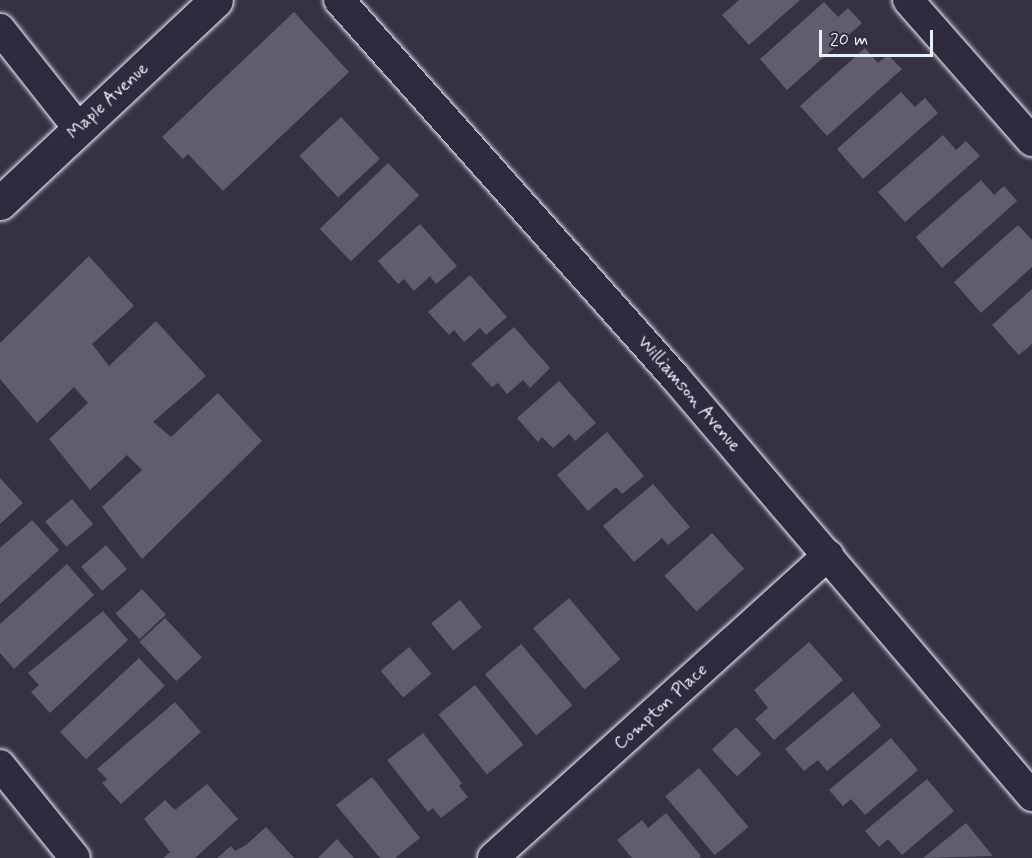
<!DOCTYPE html>
<html>
<head>
<meta charset="utf-8">
<style>
  body { margin:0 }
  #map { position:relative; width:1032px; height:858px; overflow:hidden; background:#363244; font-family:Mynerve,sans-serif }
  div>[style] { position:absolute }
  .building>* { inset:0; background:#605e6e; transform-origin:0 0 }
  .roads { filter:drop-shadow(0 0 2px #e8f1f8) drop-shadow(0 0 2px #e8f1f8) }
  .minor>* { height:30px; margin:-15px; padding:0 15px; transform-origin:15px; border-radius:15px; background:#2f2a3d }
  .tertiary>* { height:33px; margin:-16.5px; padding:0 16.5px; transform-origin:16.5px; border-radius:16.5px; background:#2f2a3d }
  span { translate:-50% -50%; white-space:nowrap; text-align:center; line-height:1.15; -webkit-text-stroke:5px #2f2a3d; paint-order:stroke }
  .street-label { font-size:18px; color:#e8f1f8 }
  .scale { position:absolute; left:819px; top:30px; width:114px; height:27px; box-sizing:border-box; border:3px solid #e8f1f8; border-top:0; padding-left:8px; font-size:18px; line-height:21px; white-space:nowrap; color:#e8f1f8; -webkit-text-stroke:4px #2f2a3d; paint-order:stroke }
</style>
</head>
<body>
<div id="map">
  <div class="building">
    <div style="clip-path:polygon(739px 0,800px 0,749px 45px,722px 15px)"></div>
    <div style="clip-path:polygon(824px 2px,838px 17px,848px 8px,862px 23px,787px 90px,760px 59px)"></div>
    <div style="clip-path:polygon(294px 12px,349px 72px,223px 191px,188px 154px,183px 159px,162px 137px)"></div>
    <div style="clip-path:polygon(865px 48px,878px 63px,888px 55px,902px 69px,827px 136px,800px 106px)"></div>
    <div style="clip-path:polygon(901px 92px,915px 107px,925px 98px,938px 113px,863px 179px,837px 149px)"></div>
    <div style="left:341px;top:117px;width:57px;height:57px;rotate:47deg"></div>
    <div style="clip-path:polygon(943px 135px,956px 150px,966px 141px,980px 156px,905px 222px,878px 192px)"></div>
    <div style="left:388px;top:163px;width:45px;height:95px;rotate:46deg"></div>
    <div style="clip-path:polygon(981px 180px,994px 195px,1004px 186px,1017px 201px,942px 268px,916px 237px)"></div>
    <div style="clip-path:polygon(420px 224px,457px 266px,436px 284px,430px 276px,414px 291px,404px 279px,398px 284px,378px 261px)"></div>
    <div style="clip-path:polygon(1018px 225px,1032px 240px,1032px 267px,981px 313px,954px 282px)"></div>
    <div style="clip-path:polygon(89px 256px,134px 306px,92px 344px,109px 366px,156px 321px,206px 376px,153px 422px,171px 437px,218px 393px,262px 441px,142px 559px,102px 507px,142px 470px,127px 455px,90px 490px,49px 439px,88px 403px,74px 387px,37px 423px,0 379px,0 343px)"></div>
    <div style="clip-path:polygon(470px 275px,507px 317px,486px 335px,480px 328px,464px 342px,454px 330px,449px 335px,428px 312px)"></div>
    <div style="clip-path:polygon(1032px 289px,1032px 344px,1019px 355px,992px 325px)"></div>
    <div style="clip-path:polygon(514px 327px,550px 368px,530px 388px,523px 380px,507px 394px,498px 383px,492px 387px,471px 364px)"></div>
    <div style="clip-path:polygon(559px 381px,596px 423px,575px 441px,569px 434px,553px 448px,542px 437px,538px 442px,517px 418px)"></div>
    <div style="clip-path:polygon(607px 432px,644px 476px,622px 494px,616px 487px,588px 511px,557px 475px)"></div>
    <div style="clip-path:polygon(0 478px,23px 503px,0 524px)"></div>
    <div style="clip-path:polygon(653px 484px,690px 527px,668px 545px,662px 538px,634px 562px,603px 526px)"></div>
    <div style="left:72px;top:499px;width:33px;height:35px;rotate:50deg"></div>
    <div style="clip-path:polygon(32px 520px,59px 550px,0 604px,0 548px)"></div>
    <div style="left:712px;top:533px;width:48px;height:64px;rotate:48deg"></div>
    <div style="left:106px;top:545px;width:32px;height:33px;rotate:49deg"></div>
    <div style="clip-path:polygon(67px 564px,94px 595px,14px 669px,0 653px,0 624px)"></div>
    <div style="left:142px;top:589px;width:35px;height:36px;rotate:47deg"></div>
    <div style="left:569px;top:598px;width:80px;height:47px;rotate:50deg"></div>
    <div style="left:460px;top:600px;width:35px;height:37px;rotate:51deg"></div>
    <div style="clip-path:polygon(103px 611px,128px 640px,50px 713px,31px 692px,39px 685px,28px 673px)"></div>
    <div style="left:165px;top:618px;width:54px;height:35px;rotate:47deg"></div>
    <div style="clip-path:polygon(809px 642px,843px 680px,774px 740px,755px 719px,768px 708px,754px 690px)"></div>
    <div style="left:521px;top:644px;width:80px;height:47px;rotate:50deg"></div>
    <div style="left:409px;top:647px;width:35px;height:37px;rotate:50deg"></div>
    <div style="left:139px;top:658px;width:38px;height:108px;rotate:47deg"></div>
    <div style="left:475px;top:685px;width:77px;height:47px;rotate:51deg"></div>
    <div style="clip-path:polygon(853px 692px,881px 726px,827px 771px,818px 760px,804px 771px,785px 749px)"></div>
    <div style="clip-path:polygon(175px 702px,201px 732px,121px 804px,102px 783px,107px 779px,97px 769px)"></div>
    <div style="left:736px;top:727px;width:37px;height:33px;rotate:47deg"></div>
    <div style="clip-path:polygon(423px 733px,462px 783px,459px 786px,468px 797px,441px 818px,433px 808px,428px 812px,387px 760px)"></div>
    <div style="clip-path:polygon(891px 738px,918px 770px,865px 815px,851px 799px,843px 806px,829px 790px)"></div>
    <div style="left:699px;top:768px;width:77px;height:44px;rotate:50deg"></div>
    <div style="clip-path:polygon(372px 777px,420px 838px,395px 858px,380px 858px,336px 805px)"></div>
    <div style="clip-path:polygon(927px 779px,954px 811px,902px 855px,888px 839px,879px 847px,865px 831px)"></div>
    <div style="clip-path:polygon(207px 784px,238px 819px,195px 858px,163px 858px,170px 852px,144px 819px,165px 800px,175px 810px)"></div>
    <div style="clip-path:polygon(666px 813px,701px 856px,699px 858px,632px 858px,617px 840px,642px 820px,648px 828px)"></div>
    <div style="clip-path:polygon(966px 823px,993px 856px,923px 858px)"></div>
    <div style="clip-path:polygon(266px 827px,294px 858px,217px 858px,231px 846px,235px 851px,246px 845px)"></div>
    <div style="clip-path:polygon(337px 839px,354px 858px,318px 858px)"></div>
  </div>
  <div class="roads">
    <div class="minor">
      <div style="left:339px;top:0;width:504px;rotate:48.3deg"></div>
      <div style="left:674px;top:376px;width:552px;rotate:49.56deg"></div>
      <div style="left:908px;top:0;width:188px;rotate:48.7deg"></div>
      <div style="left:0;top:29px;width:127px;rotate:51.7deg"></div>
      <div style="left:0;top:765px;width:119px;rotate:51.1deg"></div>
      <div style="left:493px;top:858px;width:452px;rotate:-42.1deg"></div>
    </div>
    <div class="tertiary">
      <div style="left:0;top:203px;width:296px;rotate:-43.2deg"></div>
    </div>
  </div>
  <div class="street-label">
    <span style="left:108px;top:101px;rotate:-43deg">Maple Avenue</span>
    <span style="left:689px;top:394px;rotate:49deg">Williamson Avenue</span>
    <span style="left:661px;top:707px;rotate:-42deg">Compton Place</span>
  </div>
  <div class="scale">20 m</div>
</div>
</body>
</html>
